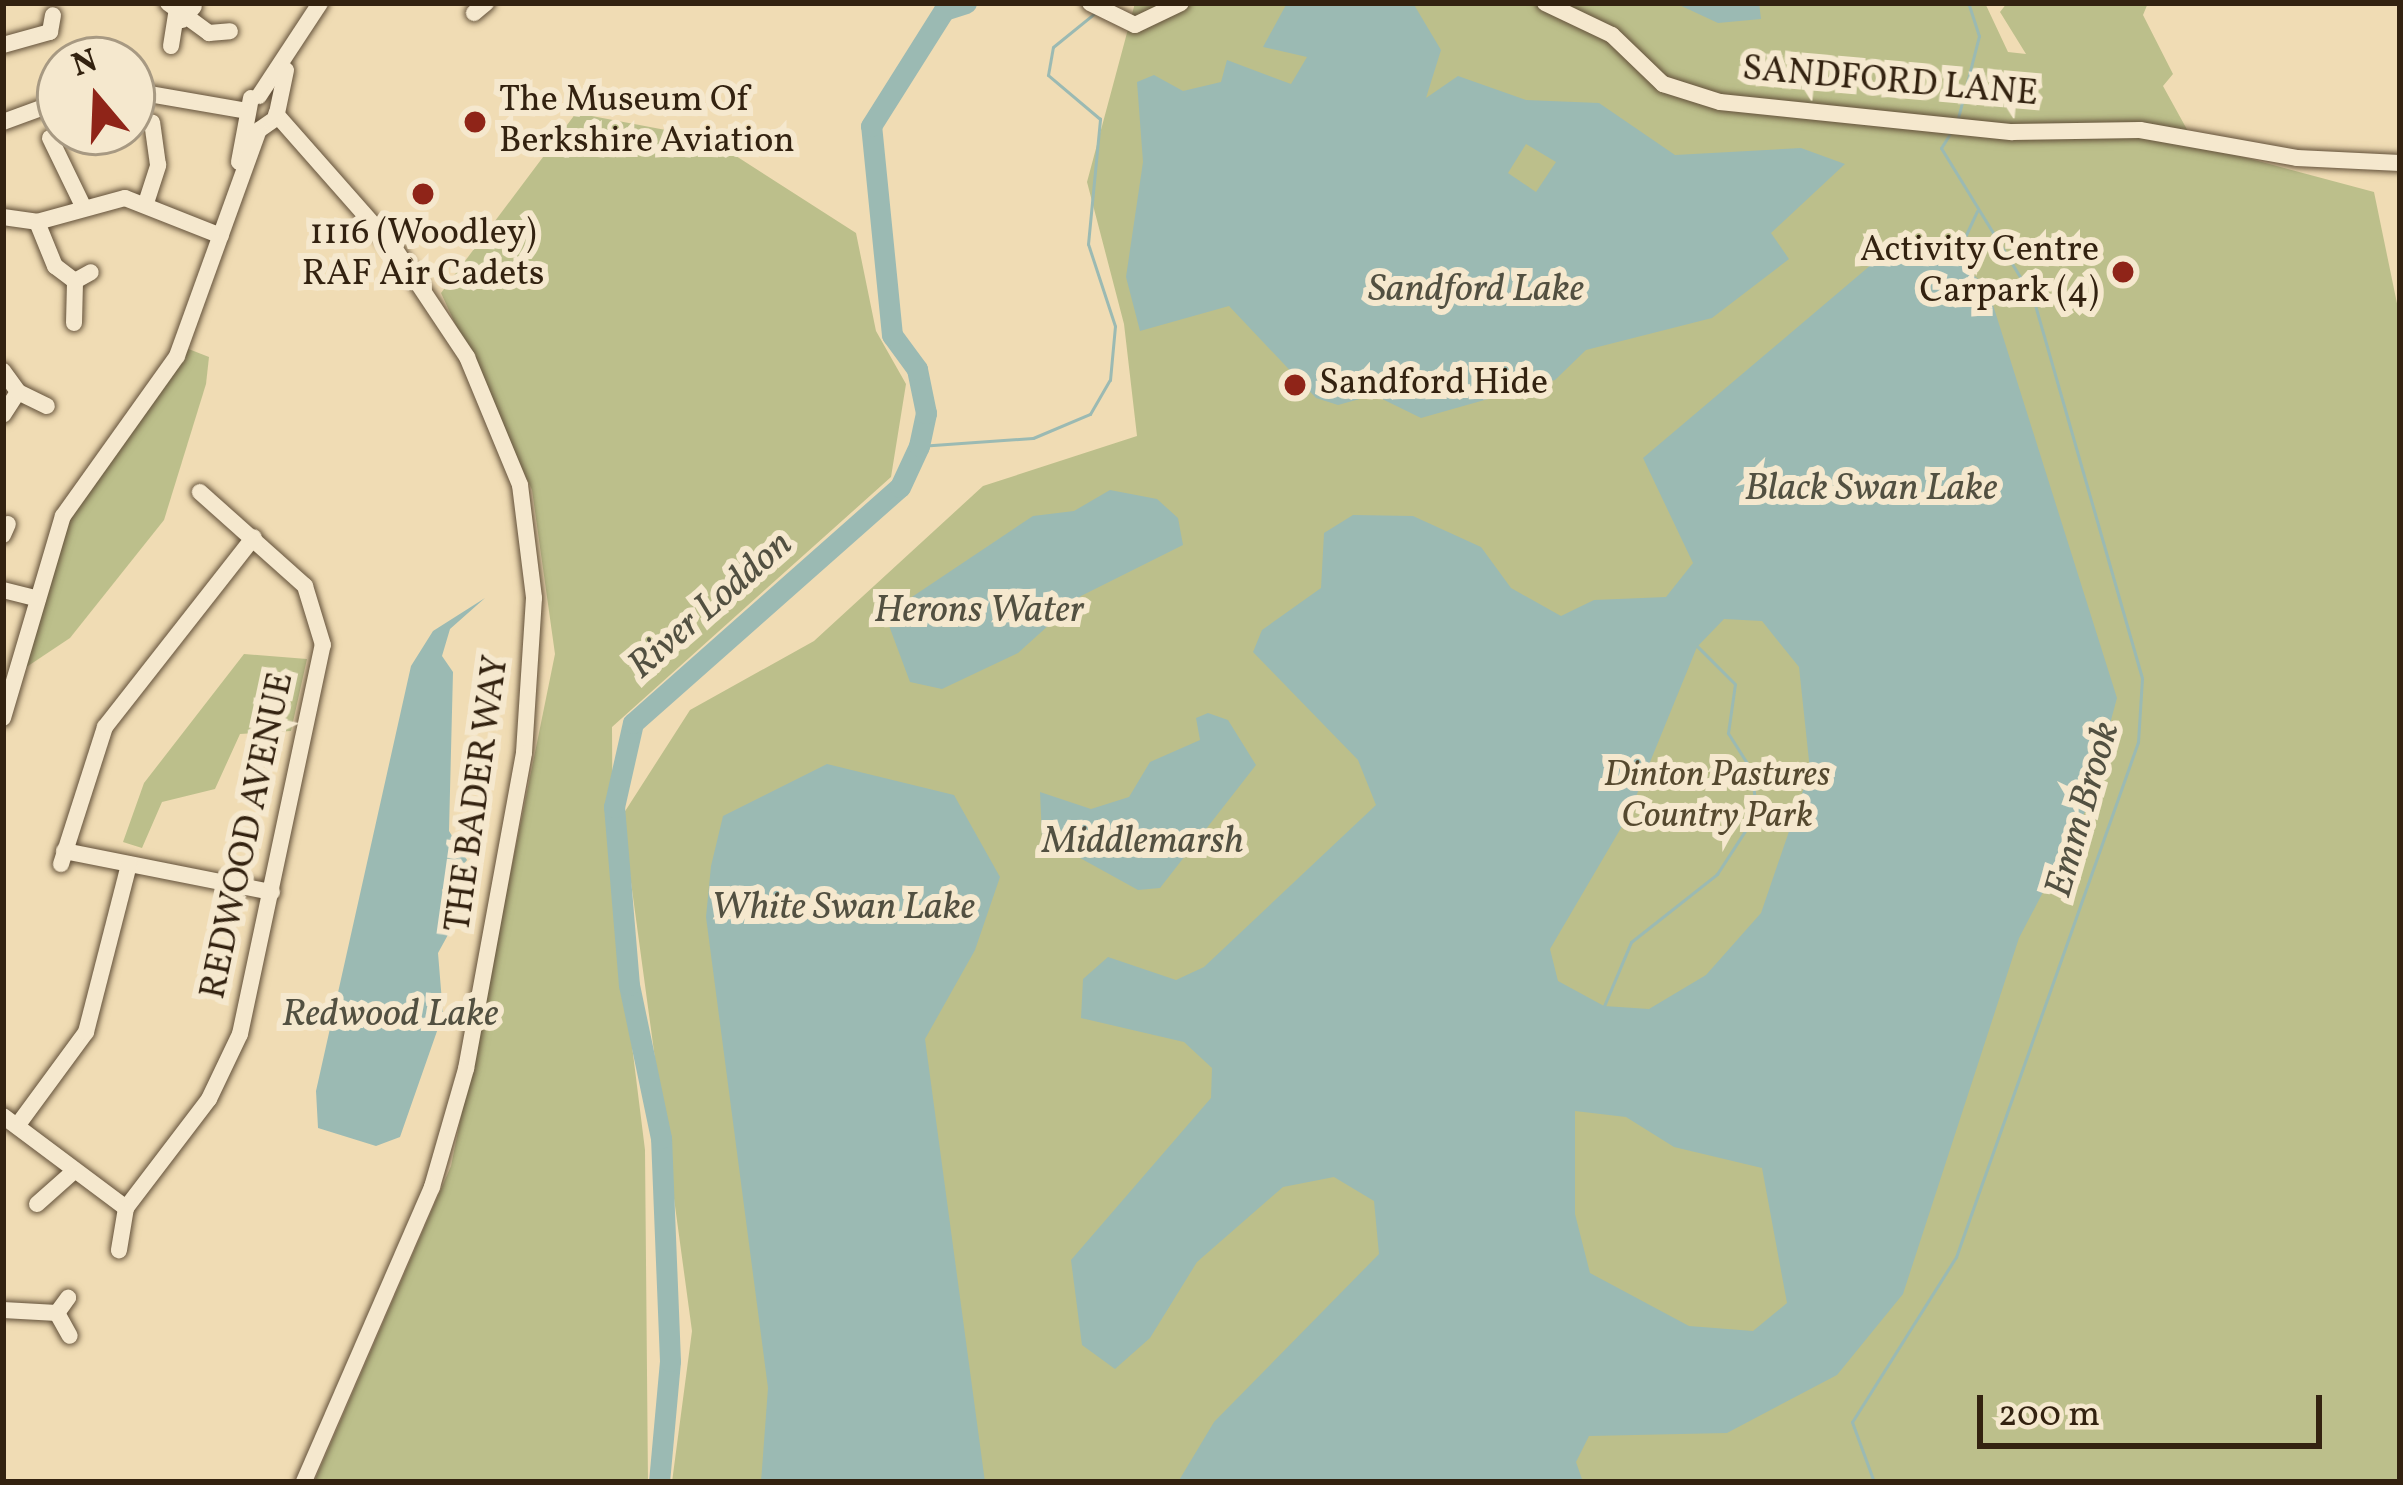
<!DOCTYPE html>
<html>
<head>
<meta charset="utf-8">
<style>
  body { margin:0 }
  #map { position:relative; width:2403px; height:1485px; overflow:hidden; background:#f0dcb4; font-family:Vollkorn,serif }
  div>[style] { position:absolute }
  .green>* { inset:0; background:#bcbf8b }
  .water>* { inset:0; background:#9bbab3 }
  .stream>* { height:3px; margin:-1.5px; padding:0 1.5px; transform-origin:1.5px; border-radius:1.5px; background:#9bbab3 }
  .river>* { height:21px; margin:-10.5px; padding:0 10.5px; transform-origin:10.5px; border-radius:10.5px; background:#9bbab3 }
  .roads { filter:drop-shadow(0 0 3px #625039) drop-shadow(0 0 3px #625039) }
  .minor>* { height:16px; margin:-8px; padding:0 8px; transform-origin:8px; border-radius:8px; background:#f5e8ce }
  .dots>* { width:33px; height:33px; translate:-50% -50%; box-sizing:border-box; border:6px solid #f5e8ce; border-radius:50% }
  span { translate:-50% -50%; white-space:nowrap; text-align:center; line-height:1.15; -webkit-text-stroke:12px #f5e8ce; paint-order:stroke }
  .street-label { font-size:36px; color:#332210 }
  .poi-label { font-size:36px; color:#332210 }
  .left { translate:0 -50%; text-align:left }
  .right { translate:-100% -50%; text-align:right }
  .park-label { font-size:36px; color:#55492f; font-style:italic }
  .water-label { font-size:39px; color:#525041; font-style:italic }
  .frame { position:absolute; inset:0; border:6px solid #332210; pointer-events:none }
  .north { position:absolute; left:36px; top:36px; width:120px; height:120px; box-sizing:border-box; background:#f5e8ce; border:3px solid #a79982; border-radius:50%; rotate:341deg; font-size:33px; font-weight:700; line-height:48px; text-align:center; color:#332210 }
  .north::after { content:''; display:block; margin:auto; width:42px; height:54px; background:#8f2418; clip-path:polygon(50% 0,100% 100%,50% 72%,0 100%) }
  .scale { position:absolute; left:1977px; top:1395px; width:345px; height:54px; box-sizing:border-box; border:6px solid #332210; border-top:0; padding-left:15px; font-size:36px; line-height:42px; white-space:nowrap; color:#332210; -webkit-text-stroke:9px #f5e8ce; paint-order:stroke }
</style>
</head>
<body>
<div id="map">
  <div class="green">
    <div style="clip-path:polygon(1135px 3px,1985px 3px,2008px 52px,2026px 54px,2000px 12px,2007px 3px,2148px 3px,2143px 15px,2173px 74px,2163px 86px,2195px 144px,2374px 192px,2400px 318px,2400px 1482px,672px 1482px,692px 1331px,622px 816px,690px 710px,814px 641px,983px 486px,1137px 436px,1124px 324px,1087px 182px)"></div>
    <div style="clip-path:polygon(576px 113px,708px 138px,856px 233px,876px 331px,906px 384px,891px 477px,612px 727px,613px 893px,645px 1150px,648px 1482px,314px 1482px,451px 1166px,555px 654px,532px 490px,441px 293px)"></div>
    <div style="clip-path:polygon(186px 348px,209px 357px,206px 384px,164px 520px,70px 638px,25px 668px,63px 530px)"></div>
    <div style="clip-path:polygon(244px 654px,307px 659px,291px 731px,240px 734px,215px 789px,162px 802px,142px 848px,123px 842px,144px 783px)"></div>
  </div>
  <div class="water">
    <div style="clip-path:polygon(evenodd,1287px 3px,1413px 3px,1441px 50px,1426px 98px,1458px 76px,1526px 100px,1599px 103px,1675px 155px,1801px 148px,1845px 164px,1771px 233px,1789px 259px,1712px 318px,1586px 350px,1555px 380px,1421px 418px,1374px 395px,1338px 405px,1316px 398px,1229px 306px,1140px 331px,1126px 277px,1143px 162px,1137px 82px,1154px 75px,1183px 91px,1221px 82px,1227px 60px,1291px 84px,1307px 57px,1263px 47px,1287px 3px,1526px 144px,1556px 162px,1536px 192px,1508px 173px,1526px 144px)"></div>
    <div style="clip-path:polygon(1675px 3px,1759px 3px,1761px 19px,1718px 23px)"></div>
    <div style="clip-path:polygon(evenodd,1937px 246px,1987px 286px,2117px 698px,2087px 808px,2019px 938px,1903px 1294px,1837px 1375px,1727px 1433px,1589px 1436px,1576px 1462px,1583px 1482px,1178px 1482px,1214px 1422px,1379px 1254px,1374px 1201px,1334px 1177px,1283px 1187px,1197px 1262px,1150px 1338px,1115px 1369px,1082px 1345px,1071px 1260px,1211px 1098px,1212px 1068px,1184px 1042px,1081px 1018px,1083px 979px,1108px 957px,1176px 980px,1204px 967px,1376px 805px,1358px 760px,1253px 652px,1262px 630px,1321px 588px,1324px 533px,1353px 515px,1413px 516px,1481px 547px,1511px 588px,1561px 616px,1594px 600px,1666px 597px,1693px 563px,1643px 458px,1885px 253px,1937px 246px,1724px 619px,1762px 621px,1799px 667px,1810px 770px,1761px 913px,1706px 975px,1649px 1009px,1604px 1006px,1558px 981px,1550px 949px,1628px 816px,1697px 647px,1724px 619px,1937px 246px,1575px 1111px,1626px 1117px,1674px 1147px,1762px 1168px,1787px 1303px,1753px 1331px,1689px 1326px,1590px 1273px,1575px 1214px,1575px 1111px)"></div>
    <div style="clip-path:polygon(1110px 490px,1157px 499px,1178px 518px,1183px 545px,1081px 596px,1018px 653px,942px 689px,910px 682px,885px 615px,1033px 516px,1074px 511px)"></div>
    <div style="clip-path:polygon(485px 598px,450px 629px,442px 656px,453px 672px,449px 831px,467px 860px,442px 890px,455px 922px,438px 953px,443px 1014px,400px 1137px,376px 1146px,318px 1128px,316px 1091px,411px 666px,433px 631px)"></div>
    <div style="clip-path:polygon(1208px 713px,1228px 720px,1256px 765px,1160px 888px,1138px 890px,1042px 837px,1040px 792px,1091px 809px,1129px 797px,1150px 762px,1200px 740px,1196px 718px)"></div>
    <div style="clip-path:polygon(827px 764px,954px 795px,1000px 877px,975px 950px,925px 1039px,985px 1482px,761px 1482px,768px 1388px,706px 917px,711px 866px,723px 816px)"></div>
  </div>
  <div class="stream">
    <div style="left:1957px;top:122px;width:89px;rotate:-75.7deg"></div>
    <div style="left:1979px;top:36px;width:35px;rotate:-108deg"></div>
    <div style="left:1958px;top:252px;width:45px;rotate:-65.1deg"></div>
    <div style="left:919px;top:446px;width:114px;rotate:-4deg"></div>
    <div style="left:1033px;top:438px;width:62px;rotate:-22.8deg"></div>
    <div style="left:1090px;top:414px;width:39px;rotate:-60deg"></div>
    <div style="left:1110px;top:380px;width:54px;rotate:-84.7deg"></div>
    <div style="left:1115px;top:326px;width:86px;rotate:-108.2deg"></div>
    <div style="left:1088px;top:244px;width:126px;rotate:-84.5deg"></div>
    <div style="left:1100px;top:119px;width:68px;rotate:-139.8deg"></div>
    <div style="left:1048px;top:75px;width:28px;rotate:-80deg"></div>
    <div style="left:1053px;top:47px;width:55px;rotate:-39.1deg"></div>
    <div style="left:1604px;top:1006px;width:69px;rotate:-67.1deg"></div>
    <div style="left:1631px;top:942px;width:110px;rotate:-38.3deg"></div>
    <div style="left:1717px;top:874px;width:72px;rotate:-57deg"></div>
    <div style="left:1756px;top:814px;width:43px;rotate:-95.3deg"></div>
    <div style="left:1752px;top:771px;width:45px;rotate:-122.3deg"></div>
    <div style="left:1728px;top:733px;width:49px;rotate:-81.9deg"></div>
    <div style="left:1735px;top:684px;width:54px;rotate:-135deg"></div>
    <div style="left:1874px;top:1482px;width:64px;rotate:-110.1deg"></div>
    <div style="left:1852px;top:1422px;width:195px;rotate:-57.8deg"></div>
    <div style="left:1956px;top:1257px;width:546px;rotate:-70.54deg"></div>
    <div style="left:2138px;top:742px;width:64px;rotate:-86.4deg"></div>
    <div style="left:2142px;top:678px;width:395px;rotate:-106deg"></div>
    <div style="left:2033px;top:298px;width:176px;rotate:-121.5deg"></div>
    <div style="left:1941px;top:148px;width:15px;rotate:-58deg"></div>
  </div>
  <div class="river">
    <div style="left:659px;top:1482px;width:121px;rotate:-84.8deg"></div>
    <div style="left:670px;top:1361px;width:223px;rotate:-92.3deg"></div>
    <div style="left:661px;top:1138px;width:156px;rotate:-101.8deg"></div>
    <div style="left:629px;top:985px;width:179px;rotate:-94.8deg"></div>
    <div style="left:614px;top:807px;width:86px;rotate:-77.3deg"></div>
    <div style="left:633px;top:723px;width:356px;rotate:-41.5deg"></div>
    <div style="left:900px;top:487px;width:45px;rotate:-65.1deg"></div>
    <div style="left:919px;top:446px;width:34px;rotate:-78deg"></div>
    <div style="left:926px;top:413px;width:45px;rotate:-101.6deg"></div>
    <div style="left:917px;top:369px;width:42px;rotate:-126.3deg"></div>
    <div style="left:892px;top:335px;width:210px;rotate:-95.7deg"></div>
    <div style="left:871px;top:126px;width:137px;rotate:-57.8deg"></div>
    <div style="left:944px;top:10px;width:23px;rotate:-18deg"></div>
  </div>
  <div class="roads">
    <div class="minor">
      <div style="left:168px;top:3px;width:51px;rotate:36.2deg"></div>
      <div style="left:209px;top:33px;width:21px;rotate:-5deg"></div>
      <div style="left:1090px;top:3px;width:50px;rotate:26.1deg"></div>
      <div style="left:1135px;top:25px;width:51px;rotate:-25.6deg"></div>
      <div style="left:1545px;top:3px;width:74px;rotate:25.5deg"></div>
      <div style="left:1612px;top:35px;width:71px;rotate:43.9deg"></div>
      <div style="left:1663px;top:84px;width:60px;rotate:17.5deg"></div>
      <div style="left:1720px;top:102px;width:294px;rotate:5.9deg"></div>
      <div style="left:2012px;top:132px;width:128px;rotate:-0.9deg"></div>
      <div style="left:2140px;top:130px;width:159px;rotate:10.1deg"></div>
      <div style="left:2297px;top:158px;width:103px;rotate:2.8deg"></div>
      <div style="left:474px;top:13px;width:16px;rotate:-40deg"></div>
      <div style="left:182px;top:20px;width:18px;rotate:-49deg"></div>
      <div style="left:3px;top:45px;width:49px;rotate:-15.5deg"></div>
      <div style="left:50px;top:32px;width:17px;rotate:-80deg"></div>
      <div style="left:171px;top:46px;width:33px;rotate:-81deg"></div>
      <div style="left:132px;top:91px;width:112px;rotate:9.8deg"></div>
      <div style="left:259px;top:96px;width:111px;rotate:-56.7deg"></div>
      <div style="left:276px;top:114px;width:180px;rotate:48.6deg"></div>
      <div style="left:395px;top:249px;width:130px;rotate:56.3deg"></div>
      <div style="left:467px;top:357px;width:139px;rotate:67.5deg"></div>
      <div style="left:520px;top:485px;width:114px;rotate:82.9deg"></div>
      <div style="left:534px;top:598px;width:155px;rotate:93.7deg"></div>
      <div style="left:524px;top:753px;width:321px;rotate:100.4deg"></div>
      <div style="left:466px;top:1069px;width:123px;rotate:106.1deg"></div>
      <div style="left:432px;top:1187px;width:322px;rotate:113.5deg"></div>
      <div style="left:3px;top:122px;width:61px;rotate:-20.2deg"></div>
      <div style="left:259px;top:130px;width:21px;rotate:-35deg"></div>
      <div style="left:276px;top:118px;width:49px;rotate:-78.2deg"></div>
      <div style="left:50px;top:138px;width:73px;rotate:64.1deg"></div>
      <div style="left:239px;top:162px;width:65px;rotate:-79.4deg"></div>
      <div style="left:146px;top:203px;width:40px;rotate:-72deg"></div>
      <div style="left:158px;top:165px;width:43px;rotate:-97.9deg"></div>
      <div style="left:3px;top:217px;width:34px;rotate:8deg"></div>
      <div style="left:37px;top:222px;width:91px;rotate:-15.3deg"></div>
      <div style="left:125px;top:198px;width:103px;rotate:21.6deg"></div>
      <div style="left:37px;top:222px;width:48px;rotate:67.8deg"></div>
      <div style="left:55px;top:266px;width:25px;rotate:37deg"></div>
      <div style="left:75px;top:281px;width:18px;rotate:-29deg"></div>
      <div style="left:74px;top:323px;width:42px;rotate:-88.6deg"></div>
      <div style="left:3px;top:371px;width:26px;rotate:54deg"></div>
      <div style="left:18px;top:392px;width:27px;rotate:123deg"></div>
      <div style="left:18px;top:392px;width:32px;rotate:26deg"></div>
      <div style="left:3px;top:535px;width:12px;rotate:-66deg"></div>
      <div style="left:3px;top:590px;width:36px;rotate:14deg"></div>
      <div style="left:3px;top:718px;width:211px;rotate:-73.5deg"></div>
      <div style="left:63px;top:516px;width:196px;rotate:-54.5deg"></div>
      <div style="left:177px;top:356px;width:240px;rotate:-70.1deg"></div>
      <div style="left:64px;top:851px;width:212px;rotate:11.2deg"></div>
      <div style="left:61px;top:864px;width:144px;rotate:-72.2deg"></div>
      <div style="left:105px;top:727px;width:241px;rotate:-51.9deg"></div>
      <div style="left:3px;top:1116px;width:154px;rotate:36.8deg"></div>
      <div style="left:126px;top:1208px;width:43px;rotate:99.5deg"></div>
      <div style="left:17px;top:1126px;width:117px;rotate:-53.7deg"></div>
      <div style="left:86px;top:1032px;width:173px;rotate:-75.6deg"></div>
      <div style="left:37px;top:1204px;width:48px;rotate:-41.6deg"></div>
      <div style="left:126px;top:1208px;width:137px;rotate:-52.7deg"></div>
      <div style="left:209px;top:1099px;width:72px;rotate:-64.5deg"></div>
      <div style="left:240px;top:1034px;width:398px;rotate:-78deg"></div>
      <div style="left:323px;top:645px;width:62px;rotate:-107deg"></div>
      <div style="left:305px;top:586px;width:141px;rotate:-138.2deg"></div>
      <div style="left:3px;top:1310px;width:54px;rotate:3.2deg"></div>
      <div style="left:57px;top:1313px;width:26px;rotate:61deg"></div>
      <div style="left:57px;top:1313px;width:19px;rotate:-54deg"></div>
    </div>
  </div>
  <div class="dots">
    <div style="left:475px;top:122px;background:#8f2418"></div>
    <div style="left:423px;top:194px;background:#8f2418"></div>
    <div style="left:2123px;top:272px;background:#8f2418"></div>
    <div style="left:1295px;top:385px;background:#8f2418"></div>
  </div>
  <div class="street-label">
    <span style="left:1890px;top:83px;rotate:5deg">SANDFORD LANE</span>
    <span style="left:479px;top:794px;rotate:-82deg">THE BADER WAY</span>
    <span style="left:249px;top:836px;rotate:-78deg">REDWOOD AVENUE</span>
  </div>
  <div class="poi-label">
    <span class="left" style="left:499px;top:122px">The Museum Of<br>Berkshire Aviation</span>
    <span style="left:423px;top:255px">1116 (Woodley)<br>RAF Air Cadets</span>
    <span class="right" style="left:2099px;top:272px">Activity Centre<br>Carpark (4)</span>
    <span class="left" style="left:1319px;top:385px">Sandford Hide</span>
  </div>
  <div class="park-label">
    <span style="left:1717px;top:797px">Dinton Pastures<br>Country Park</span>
  </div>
  <div class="water-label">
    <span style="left:1476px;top:290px">Sandford Lake</span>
    <span style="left:1871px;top:489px">Black Swan Lake</span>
    <span style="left:711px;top:606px;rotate:-41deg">River Loddon</span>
    <span style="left:979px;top:611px">Herons Water</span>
    <span style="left:2084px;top:810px;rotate:-74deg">Emm Brook</span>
    <span style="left:1143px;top:842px">Middlemarsh</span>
    <span style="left:843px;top:908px">White Swan Lake</span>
    <span style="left:390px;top:1015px">Redwood Lake</span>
  </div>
  <div class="frame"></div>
  <div class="north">N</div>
  <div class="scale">200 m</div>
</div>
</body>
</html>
